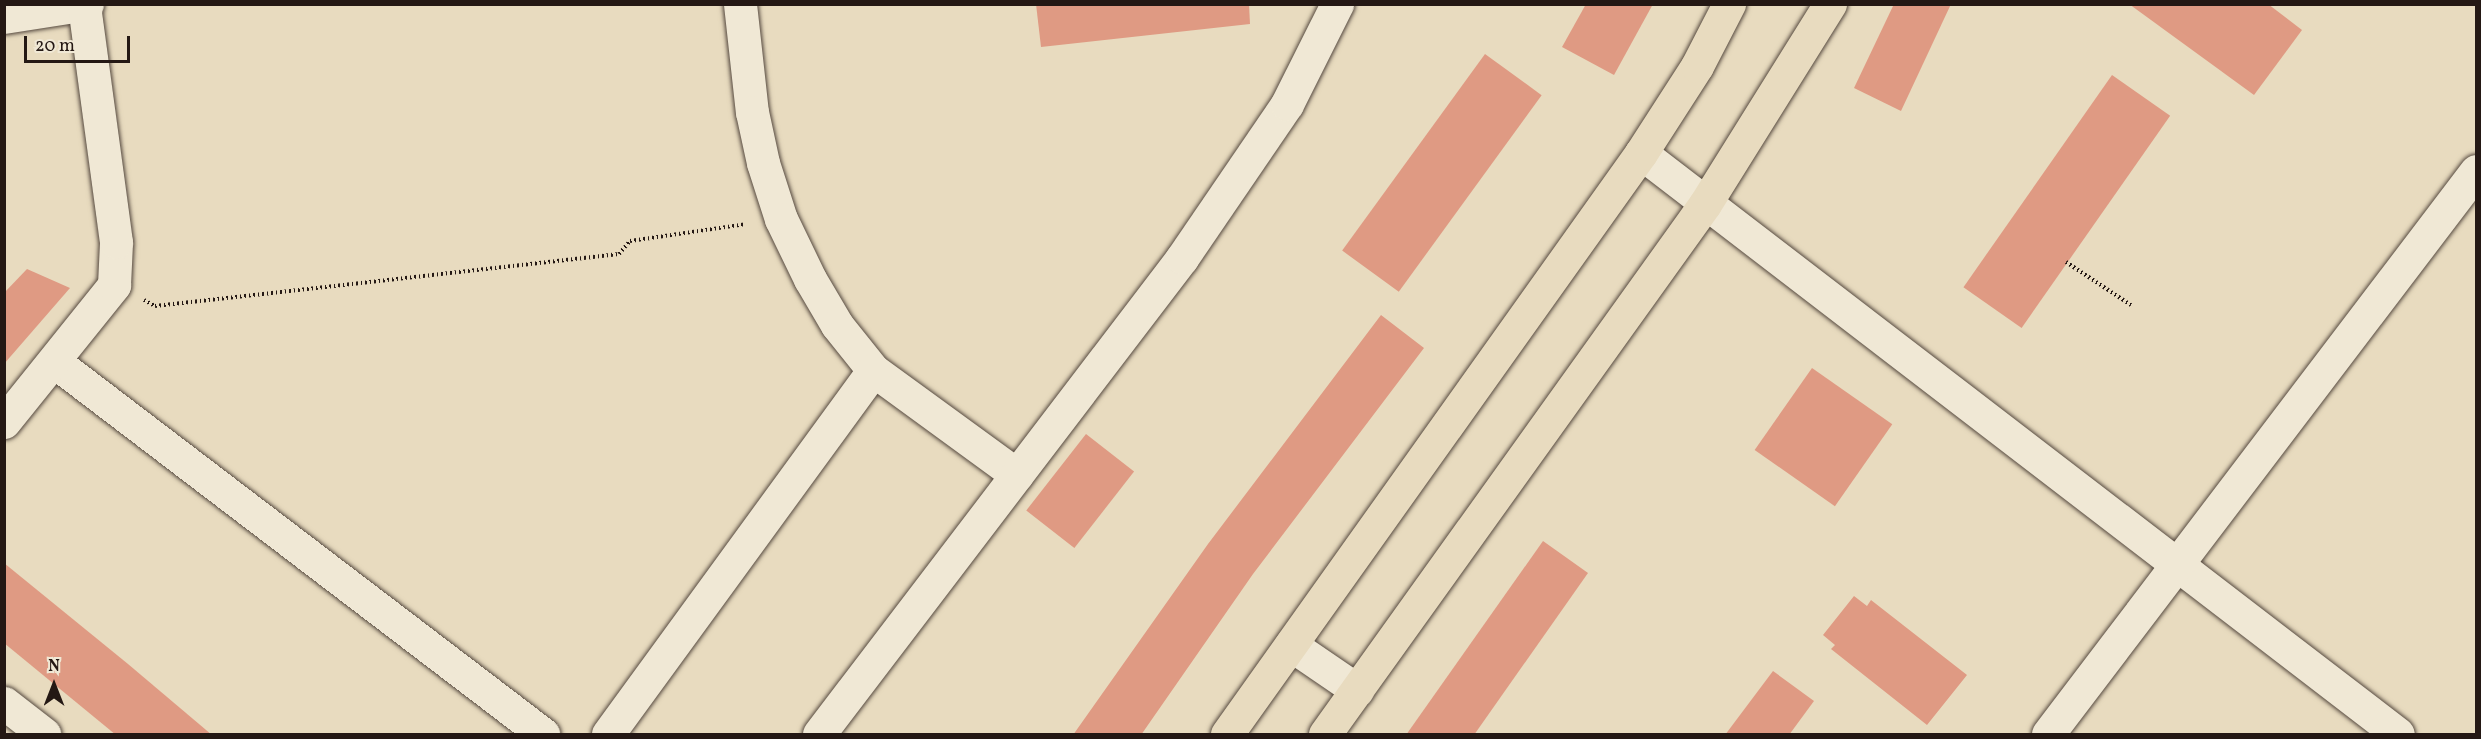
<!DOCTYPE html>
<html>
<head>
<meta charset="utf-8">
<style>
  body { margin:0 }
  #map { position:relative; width:2481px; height:739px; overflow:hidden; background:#e8dbbf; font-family:Vollkorn,serif }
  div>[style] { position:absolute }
  .building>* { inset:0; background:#df9a83; transform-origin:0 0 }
  .path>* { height:4px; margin-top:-2px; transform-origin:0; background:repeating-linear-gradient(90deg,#241814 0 1.5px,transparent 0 4.5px) }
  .roads { filter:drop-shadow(0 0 2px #55493f) drop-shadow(0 0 2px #55493f) }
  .minor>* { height:33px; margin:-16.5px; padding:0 16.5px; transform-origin:16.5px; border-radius:16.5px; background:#f0e8d5 }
  .major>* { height:33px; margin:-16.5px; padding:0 16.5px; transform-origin:16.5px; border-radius:16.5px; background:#e8dbbf }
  span { translate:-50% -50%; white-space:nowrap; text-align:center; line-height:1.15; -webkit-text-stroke:5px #f0e8d5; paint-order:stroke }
  .frame { position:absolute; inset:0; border:6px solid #241814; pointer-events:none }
  .north { position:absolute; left:24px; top:655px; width:60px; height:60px; -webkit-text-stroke:4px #f0e8d5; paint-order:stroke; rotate:0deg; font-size:16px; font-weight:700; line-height:24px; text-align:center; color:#241814 }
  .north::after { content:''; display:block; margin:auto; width:21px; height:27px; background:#241814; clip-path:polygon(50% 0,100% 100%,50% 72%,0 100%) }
  .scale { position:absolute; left:24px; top:36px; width:106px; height:27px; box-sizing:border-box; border:3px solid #241814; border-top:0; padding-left:8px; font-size:18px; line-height:21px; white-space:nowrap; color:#241814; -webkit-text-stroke:4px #f0e8d5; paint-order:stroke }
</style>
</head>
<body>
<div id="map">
  <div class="building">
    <div style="clip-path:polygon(1036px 4px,1249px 4px,1250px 24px,1041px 47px)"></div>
    <div style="clip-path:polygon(1586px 4px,1653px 4px,1614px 75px,1562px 47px)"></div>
    <div style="clip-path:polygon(1894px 4px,1951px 4px,1901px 111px,1854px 88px)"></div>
    <div style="clip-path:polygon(2129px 4px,2268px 4px,2302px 30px,2254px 95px)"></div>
    <div style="left:1485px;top:54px;width:70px;height:243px;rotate:36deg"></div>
    <div style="left:2112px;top:75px;width:71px;height:259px;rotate:35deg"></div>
    <div style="clip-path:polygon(27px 269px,70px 288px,4px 364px,4px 293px)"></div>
    <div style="clip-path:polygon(1381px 315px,1424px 348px,1253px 574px,1141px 735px,1073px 735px,1208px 544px)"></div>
    <div style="left:1812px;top:368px;width:98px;height:100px;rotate:35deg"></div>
    <div style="left:1086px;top:434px;width:61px;height:97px;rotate:38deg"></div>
    <div style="clip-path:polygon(1543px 541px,1588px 573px,1474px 735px,1406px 735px)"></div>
    <div style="clip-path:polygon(4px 563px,128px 664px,212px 735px,116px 735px,4px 643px)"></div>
    <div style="clip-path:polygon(1854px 596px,1867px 606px,1871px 600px,1967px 675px,1927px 725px,1831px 649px,1835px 645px,1823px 635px)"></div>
    <div style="clip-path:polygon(1773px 671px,1814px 701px,1789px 735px,1725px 735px)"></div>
  </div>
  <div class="path">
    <div style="left:2066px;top:262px;width:78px;rotate:33.5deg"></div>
    <div style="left:144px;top:300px;width:13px;rotate:29deg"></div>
    <div style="left:155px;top:306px;width:467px;rotate:-6.4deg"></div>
    <div style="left:619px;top:254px;width:17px;rotate:-50deg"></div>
    <div style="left:630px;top:241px;width:117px;rotate:-8.3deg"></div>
  </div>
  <div class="roads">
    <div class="minor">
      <div style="left:740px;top:4px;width:109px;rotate:83.7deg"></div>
      <div style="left:752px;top:112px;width:52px;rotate:77.8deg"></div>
      <div style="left:763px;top:163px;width:59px;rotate:72.2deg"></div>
      <div style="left:781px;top:219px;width:67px;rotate:64.2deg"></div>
      <div style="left:810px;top:279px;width:53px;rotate:59.6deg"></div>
      <div style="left:837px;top:325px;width:58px;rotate:51.3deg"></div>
      <div style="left:873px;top:370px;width:178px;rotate:36.1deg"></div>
      <div style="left:4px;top:17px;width:84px;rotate:-8.9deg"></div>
      <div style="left:1641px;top:153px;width:954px;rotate:37.51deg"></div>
      <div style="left:55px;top:362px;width:614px;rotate:37.32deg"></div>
      <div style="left:4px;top:422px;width:176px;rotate:-51.2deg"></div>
      <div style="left:114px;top:285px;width:43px;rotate:-87.3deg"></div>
      <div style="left:116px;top:242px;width:240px;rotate:-97.7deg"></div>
      <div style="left:1291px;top:645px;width:80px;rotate:34.3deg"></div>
      <div style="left:4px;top:703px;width:51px;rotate:37.8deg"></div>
      <div style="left:608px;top:734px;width:450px;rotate:-53.9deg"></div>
      <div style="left:819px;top:734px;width:599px;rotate:-52.67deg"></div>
      <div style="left:1182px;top:258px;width:186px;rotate:-55.7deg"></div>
      <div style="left:1287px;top:104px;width:112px;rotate:-63.4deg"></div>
      <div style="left:2048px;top:734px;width:707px;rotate:-52.76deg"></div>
    </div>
    <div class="major">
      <div style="left:1227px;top:734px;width:713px;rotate:-54.53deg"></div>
      <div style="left:1641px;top:153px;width:103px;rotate:-57.2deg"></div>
      <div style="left:1697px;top:66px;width:70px;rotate:-62.7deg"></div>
      <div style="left:1325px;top:734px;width:652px;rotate:-54.36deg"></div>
      <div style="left:1705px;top:204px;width:236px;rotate:-58deg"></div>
    </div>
  </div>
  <div class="frame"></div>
  <div class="north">N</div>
  <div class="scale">20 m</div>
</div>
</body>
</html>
